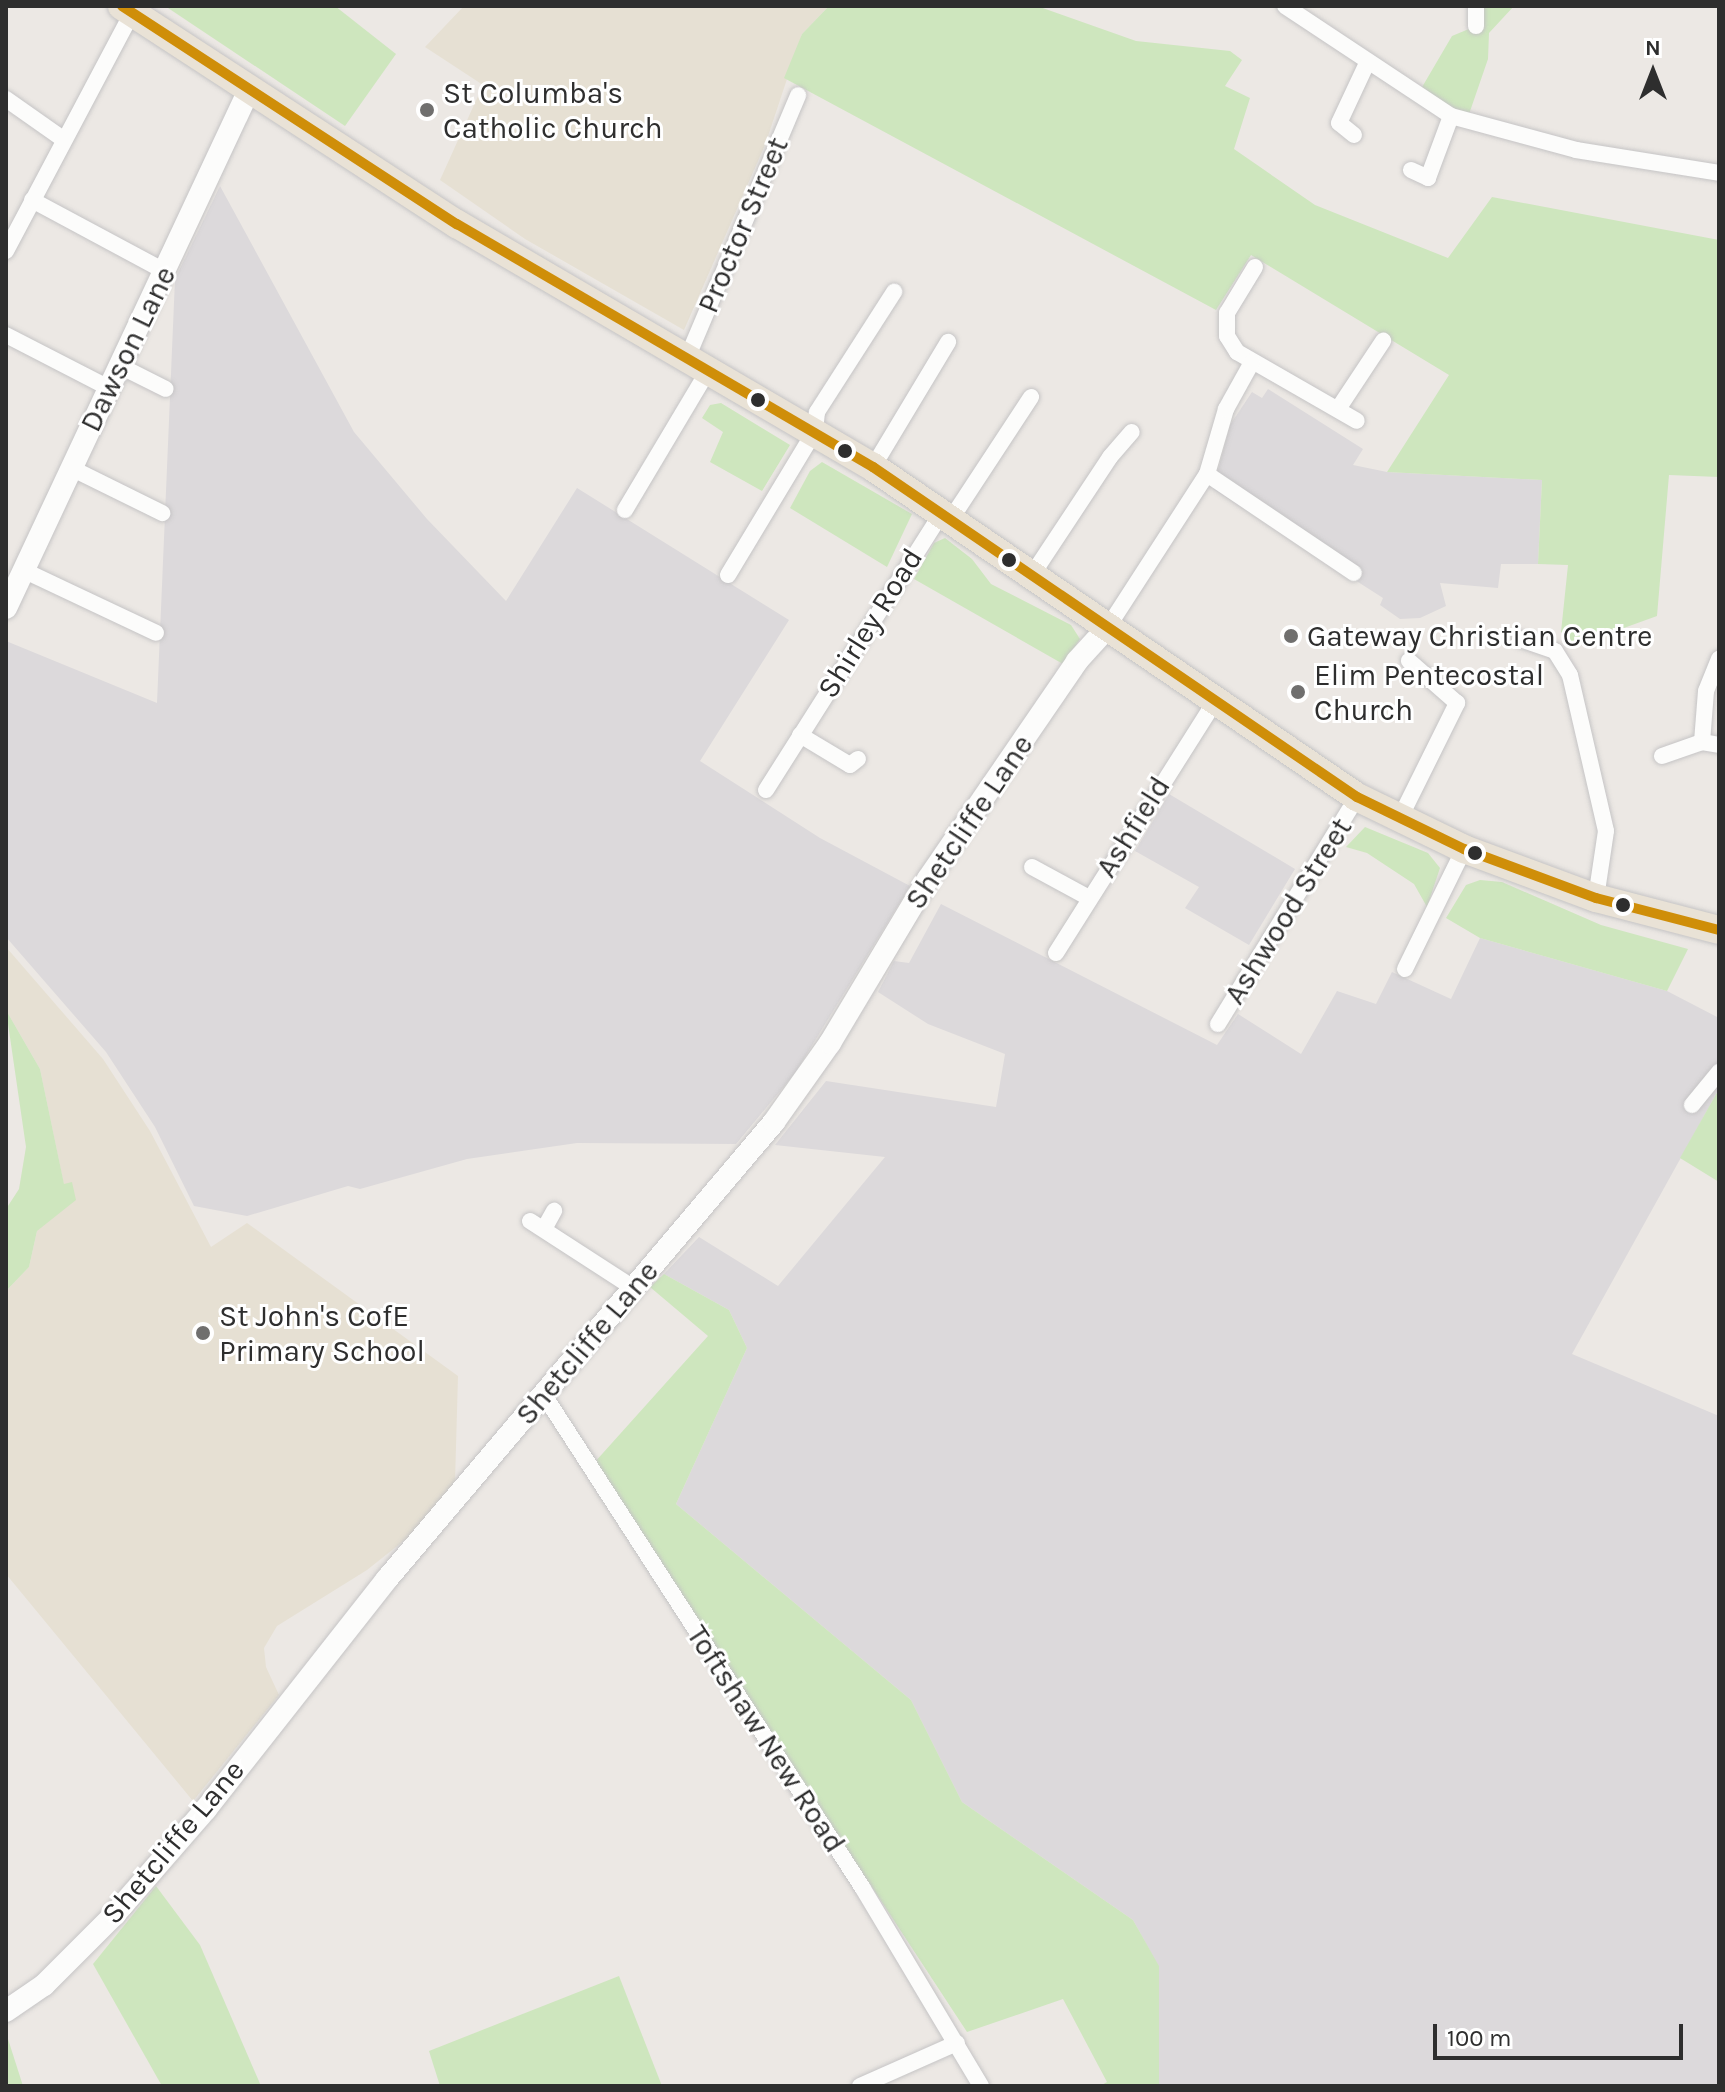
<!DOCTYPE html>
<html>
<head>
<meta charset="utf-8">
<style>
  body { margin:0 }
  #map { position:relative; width:1725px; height:2092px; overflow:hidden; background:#ece8e4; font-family:Karla,sans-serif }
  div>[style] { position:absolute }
  .industrial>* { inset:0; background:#dcd9db }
  .education>* { inset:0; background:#e6e0d3 }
  .green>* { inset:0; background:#cee6be }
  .roads { filter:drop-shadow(0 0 2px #c5c4c5) drop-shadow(0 0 2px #c5c4c5) }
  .minor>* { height:16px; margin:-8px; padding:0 8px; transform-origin:8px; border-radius:8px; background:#fcfcfb }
  .tertiary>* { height:22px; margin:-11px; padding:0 11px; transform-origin:11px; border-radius:11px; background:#fcfcfb }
  .trunk>* { height:28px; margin:-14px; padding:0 14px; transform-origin:14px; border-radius:14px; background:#e9e2d6 }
  .bus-1>* { height:10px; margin:-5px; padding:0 5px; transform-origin:5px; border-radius:5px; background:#cf8e09 }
  .dots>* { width:22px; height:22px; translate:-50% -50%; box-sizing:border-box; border:4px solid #fff; border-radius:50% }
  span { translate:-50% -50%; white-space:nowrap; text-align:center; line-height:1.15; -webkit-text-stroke:6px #fff; paint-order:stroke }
  .poi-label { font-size:30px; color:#2e2e2e }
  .left { translate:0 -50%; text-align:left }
  .street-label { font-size:30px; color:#2e2e2e }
  .frame { position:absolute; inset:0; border:8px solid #2e2e2e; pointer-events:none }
  .north { position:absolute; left:1613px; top:32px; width:80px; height:80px; -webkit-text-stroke:6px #fff; paint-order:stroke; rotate:0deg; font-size:22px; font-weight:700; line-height:32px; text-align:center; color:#2e2e2e }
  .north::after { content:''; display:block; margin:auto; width:28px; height:36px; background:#2e2e2e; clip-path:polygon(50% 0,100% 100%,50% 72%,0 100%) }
  .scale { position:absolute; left:1433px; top:2024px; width:250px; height:36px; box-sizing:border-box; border:4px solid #2e2e2e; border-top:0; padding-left:10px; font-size:24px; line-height:28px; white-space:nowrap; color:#2e2e2e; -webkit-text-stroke:6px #fff; paint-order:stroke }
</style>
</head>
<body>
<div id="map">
  <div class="industrial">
    <div style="clip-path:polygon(220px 186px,354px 432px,427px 519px,506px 601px,577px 488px,789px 620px,700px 761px,820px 838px,910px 886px,795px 1073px,736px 1144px,577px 1143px,467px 1159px,360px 1189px,348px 1186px,247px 1216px,194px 1206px,155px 1127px,106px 1052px,6px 937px,6px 641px,157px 703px,175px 279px)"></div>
    <div style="clip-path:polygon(1268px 389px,1363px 449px,1353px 465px,1387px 472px,1542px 480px,1538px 564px,1501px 564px,1498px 588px,1440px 583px,1446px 606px,1420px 618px,1400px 619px,1380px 605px,1383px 598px,1213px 489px,1230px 425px,1252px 392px,1262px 398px)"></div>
    <div style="clip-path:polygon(1169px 794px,1295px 869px,1249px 945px,1185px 908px,1199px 887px,1135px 851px)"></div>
    <div style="clip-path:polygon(941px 904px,1217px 1045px,1238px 1014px,1301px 1054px,1337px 991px,1376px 1004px,1392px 972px,1451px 999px,1480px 938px,1667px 991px,1719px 1018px,1719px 1089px,1572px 1354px,1719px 1416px,1719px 2086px,1159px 2086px,1159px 1967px,1133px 1920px,962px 1802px,911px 1700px,676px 1504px,747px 1348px,729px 1310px,664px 1274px,699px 1237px,778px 1286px,885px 1157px,775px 1145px,826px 1081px,996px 1107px,1005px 1054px,928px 1024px,878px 992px,894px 961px,909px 963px)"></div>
  </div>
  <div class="education">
    <div style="clip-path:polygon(464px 6px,829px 6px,802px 34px,765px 145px,684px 330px,525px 239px,440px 180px,483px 85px,425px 47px)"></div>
    <div style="clip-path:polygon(6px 947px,103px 1059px,150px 1131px,211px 1247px,247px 1223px,458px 1376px,455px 1482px,411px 1535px,367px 1570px,277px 1626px,264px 1648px,266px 1667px,279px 1695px,193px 1801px,6px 1574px,6px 1291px,29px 1267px,37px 1231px,64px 1185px,40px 1069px,6px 1010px)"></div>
  </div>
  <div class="green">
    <div style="clip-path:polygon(165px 6px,335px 6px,396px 54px,345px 126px)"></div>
    <div style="clip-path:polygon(829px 6px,1037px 6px,1136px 41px,1230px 51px,1242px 60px,1225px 86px,1250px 98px,1234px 149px,1315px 205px,1448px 258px,1492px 197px,1719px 240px,1719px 477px,1669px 475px,1657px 616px,1574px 646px,1561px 632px,1568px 565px,1538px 564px,1542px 480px,1387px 472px,1449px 375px,1251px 255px,1216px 310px,784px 78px,802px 34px)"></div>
    <div style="clip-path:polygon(1476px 6px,1514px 6px,1489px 33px,1488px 59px,1467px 120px,1418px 94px,1452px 36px,1476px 26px)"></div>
    <div style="clip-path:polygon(721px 403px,790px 445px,762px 491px,710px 462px,723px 432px,702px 418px,710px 405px)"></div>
    <div style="clip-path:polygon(822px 462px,912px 514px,887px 567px,790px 508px,810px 471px)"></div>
    <div style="clip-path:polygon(945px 538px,972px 559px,991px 584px,1071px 625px,1080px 639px,1063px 664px,914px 579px,934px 543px)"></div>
    <div style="clip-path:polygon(1365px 827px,1428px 853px,1440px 868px,1427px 907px,1414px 884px,1367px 853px,1346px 847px)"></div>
    <div style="clip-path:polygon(1480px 880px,1502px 882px,1601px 925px,1688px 949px,1667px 991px,1480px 938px,1446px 918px,1466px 885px)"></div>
    <div style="clip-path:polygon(6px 1010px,40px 1069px,64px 1184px,72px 1182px,76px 1200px,37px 1231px,29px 1267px,6px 1291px,6px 1209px,19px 1189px,26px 1147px)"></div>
    <div style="clip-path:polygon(1719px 1089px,1719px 1182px,1680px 1158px)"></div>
    <div style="clip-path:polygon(664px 1274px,729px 1310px,747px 1348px,676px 1504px,911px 1700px,962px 1802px,1133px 1920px,1159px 1966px,1159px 2086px,1100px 2086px,1107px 2082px,1063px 1999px,967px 2032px,594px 1463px,708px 1336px,650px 1287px)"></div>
    <div style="clip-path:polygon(156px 1886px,200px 1945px,261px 2086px,162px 2086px,93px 1964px)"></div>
    <div style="clip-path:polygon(619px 1976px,662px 2086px,440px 2086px,429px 2051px)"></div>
    <div style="clip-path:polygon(8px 2039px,23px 2086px,6px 2086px)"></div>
  </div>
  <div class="roads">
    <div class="minor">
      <div style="left:1285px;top:6px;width:199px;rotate:33.5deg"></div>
      <div style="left:1451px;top:116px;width:130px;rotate:15.2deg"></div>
      <div style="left:1576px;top:150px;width:145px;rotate:9.1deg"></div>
      <div style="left:1476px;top:6px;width:20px;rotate:90deg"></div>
      <div style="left:6px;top:99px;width:70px;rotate:35.1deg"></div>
      <div style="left:1354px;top:135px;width:19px;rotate:-141deg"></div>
      <div style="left:1339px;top:123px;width:68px;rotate:-64.9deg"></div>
      <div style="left:1411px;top:170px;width:19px;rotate:25deg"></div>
      <div style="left:1428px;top:178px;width:66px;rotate:-69.6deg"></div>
      <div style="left:32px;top:200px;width:152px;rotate:28.2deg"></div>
      <div style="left:6px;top:251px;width:269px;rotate:-62.1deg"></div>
      <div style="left:1255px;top:267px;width:54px;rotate:121.3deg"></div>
      <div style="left:1227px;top:313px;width:23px;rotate:90deg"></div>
      <div style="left:1227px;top:336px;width:19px;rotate:58deg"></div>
      <div style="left:1237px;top:352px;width:138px;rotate:29.9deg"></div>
      <div style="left:6px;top:335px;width:116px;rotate:27.2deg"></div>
      <div style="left:688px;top:356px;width:283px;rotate:-67.1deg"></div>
      <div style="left:120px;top:366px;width:51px;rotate:26.6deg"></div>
      <div style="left:1338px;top:409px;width:82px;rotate:-56.5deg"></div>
      <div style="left:873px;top:467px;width:146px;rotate:-59deg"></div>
      <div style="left:71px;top:468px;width:102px;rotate:26.3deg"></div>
      <div style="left:1207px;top:474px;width:177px;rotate:34deg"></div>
      <div style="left:625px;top:510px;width:164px;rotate:-59.2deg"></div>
      <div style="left:951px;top:519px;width:146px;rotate:-56.7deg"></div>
      <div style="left:23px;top:570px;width:147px;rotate:25.3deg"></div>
      <div style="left:728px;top:575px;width:168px;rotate:-58.9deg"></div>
      <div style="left:815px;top:431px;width:19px;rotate:-84deg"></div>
      <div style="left:817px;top:412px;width:143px;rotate:-57.3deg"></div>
      <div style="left:1032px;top:575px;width:141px;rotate:-56.5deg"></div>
      <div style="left:1110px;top:457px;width:33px;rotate:-49deg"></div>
      <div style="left:1108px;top:627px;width:182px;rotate:-57.1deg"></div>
      <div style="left:1207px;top:474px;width:68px;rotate:-73.7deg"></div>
      <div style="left:1226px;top:409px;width:54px;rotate:-61deg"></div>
      <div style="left:1520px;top:639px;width:37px;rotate:19deg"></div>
      <div style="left:1555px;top:651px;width:28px;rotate:58deg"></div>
      <div style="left:1570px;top:675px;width:160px;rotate:77deg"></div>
      <div style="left:1606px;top:831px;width:68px;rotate:98.5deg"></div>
      <div style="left:800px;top:735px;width:58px;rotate:31deg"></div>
      <div style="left:850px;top:765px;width:10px;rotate:-37deg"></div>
      <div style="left:1702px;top:742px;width:51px;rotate:-85.5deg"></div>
      <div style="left:1706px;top:691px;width:35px;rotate:-68deg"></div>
      <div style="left:1662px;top:756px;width:42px;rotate:-19.3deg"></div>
      <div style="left:1702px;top:742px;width:17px;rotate:10deg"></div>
      <div style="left:766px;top:790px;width:328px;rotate:-57.6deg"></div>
      <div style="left:1399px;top:820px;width:131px;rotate:-63.6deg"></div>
      <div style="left:1457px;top:703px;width:64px;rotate:-138.8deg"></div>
      <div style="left:1032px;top:867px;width:65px;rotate:28.5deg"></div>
      <div style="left:1056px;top:953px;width:296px;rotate:-57.7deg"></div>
      <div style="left:1405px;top:969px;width:134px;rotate:-63.8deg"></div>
      <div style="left:1218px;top:1024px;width:266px;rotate:-58.5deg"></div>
      <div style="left:1692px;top:1105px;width:43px;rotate:-50.7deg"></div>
      <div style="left:530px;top:1221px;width:121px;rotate:32.9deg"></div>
      <div style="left:544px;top:1229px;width:21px;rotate:-61deg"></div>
      <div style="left:544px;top:1395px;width:586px;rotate:57.12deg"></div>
      <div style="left:862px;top:1887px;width:232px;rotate:59.1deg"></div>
      <div style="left:860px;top:2086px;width:106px;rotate:-23.9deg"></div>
    </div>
    <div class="tertiary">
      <div style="left:6px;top:608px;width:572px;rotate:-64.87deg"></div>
      <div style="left:6px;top:2011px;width:46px;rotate:-34.4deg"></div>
      <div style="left:44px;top:1985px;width:99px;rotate:-45deg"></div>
      <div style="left:114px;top:1915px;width:140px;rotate:-49deg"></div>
      <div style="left:206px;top:1809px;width:293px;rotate:-51.8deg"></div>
      <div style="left:387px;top:1579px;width:599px;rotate:-49.74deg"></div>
      <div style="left:774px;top:1122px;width:97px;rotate:-54.7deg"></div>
      <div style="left:830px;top:1043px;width:191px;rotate:-59.1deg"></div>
      <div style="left:928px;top:879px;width:264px;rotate:-55.6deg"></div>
      <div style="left:1077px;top:661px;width:46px;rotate:-47.6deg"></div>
    </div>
    <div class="trunk">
      <div style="left:122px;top:6px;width:400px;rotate:33.1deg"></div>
      <div style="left:457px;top:224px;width:482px;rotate:30.3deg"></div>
      <div style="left:873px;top:467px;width:586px;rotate:34.29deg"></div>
      <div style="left:1357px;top:797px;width:119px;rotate:25.9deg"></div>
      <div style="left:1464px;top:849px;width:141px;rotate:20.4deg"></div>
      <div style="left:1596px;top:898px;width:127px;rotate:14.6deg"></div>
    </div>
  </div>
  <div class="bus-1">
    <div style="left:122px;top:6px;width:400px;rotate:33.1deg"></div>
    <div style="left:457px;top:224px;width:482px;rotate:30.3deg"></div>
    <div style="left:873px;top:467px;width:586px;rotate:34.29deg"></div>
    <div style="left:1357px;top:797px;width:119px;rotate:25.9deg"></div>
    <div style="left:1464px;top:849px;width:141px;rotate:20.4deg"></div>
    <div style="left:1596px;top:898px;width:127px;rotate:14.6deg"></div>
  </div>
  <div class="dots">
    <div style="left:427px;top:110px;background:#706f6e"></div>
    <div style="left:758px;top:400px;background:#2e2e2e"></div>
    <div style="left:845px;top:451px;background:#2e2e2e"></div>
    <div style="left:1009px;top:560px;background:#2e2e2e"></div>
    <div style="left:1291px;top:636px;background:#706f6e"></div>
    <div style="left:1298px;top:692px;background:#706f6e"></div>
    <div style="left:1475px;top:853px;background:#2e2e2e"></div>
    <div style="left:1623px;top:905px;background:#2e2e2e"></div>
    <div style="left:203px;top:1333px;background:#706f6e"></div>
  </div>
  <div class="poi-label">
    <span class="left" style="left:443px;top:110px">St Columba's<br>Catholic Church</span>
    <span class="left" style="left:1307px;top:636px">Gateway Christian Centre</span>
    <span class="left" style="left:1314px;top:692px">Elim Pentecostal<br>Church</span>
    <span class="left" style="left:219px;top:1333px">St John's CofE<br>Primary School</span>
  </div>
  <div class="street-label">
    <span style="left:743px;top:225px;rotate:-67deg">Proctor Street</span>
    <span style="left:128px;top:349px;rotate:-64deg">Dawson Lane</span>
    <span style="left:870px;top:623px;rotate:-58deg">Shirley Road</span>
    <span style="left:969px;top:822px;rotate:-56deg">Shetcliffe Lane</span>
    <span style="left:1133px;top:827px;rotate:-58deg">Ashfield</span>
    <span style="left:1288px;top:911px;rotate:-58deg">Ashwood Street</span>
    <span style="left:587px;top:1343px;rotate:-50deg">Shetcliffe Lane</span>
    <span style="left:766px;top:1739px;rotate:57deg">Toftshaw New Road</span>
    <span style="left:173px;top:1842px;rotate:-50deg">Shetcliffe Lane</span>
  </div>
  <div class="frame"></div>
  <div class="north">N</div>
  <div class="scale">100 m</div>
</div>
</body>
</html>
